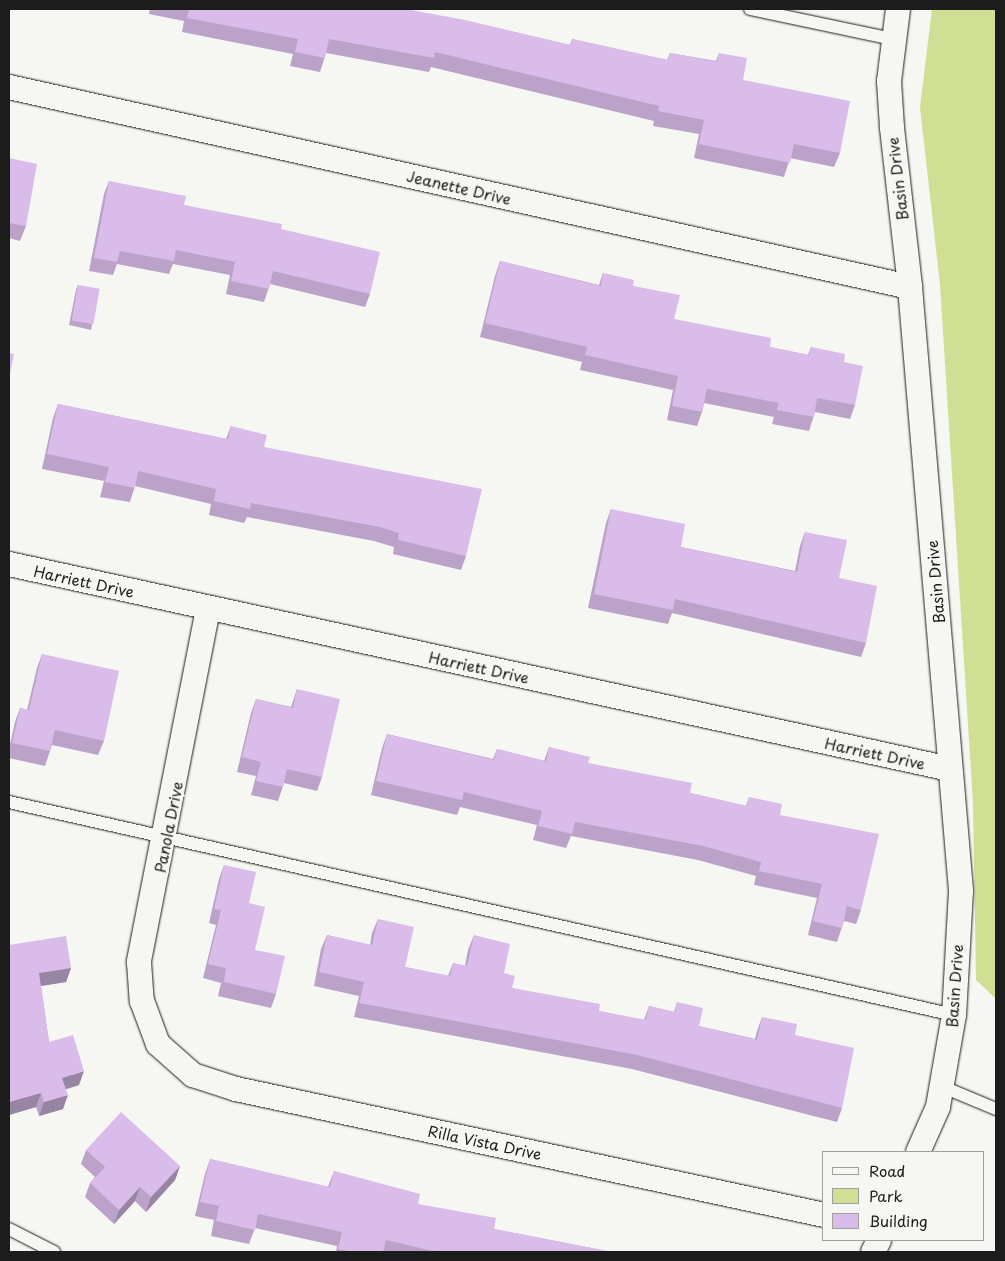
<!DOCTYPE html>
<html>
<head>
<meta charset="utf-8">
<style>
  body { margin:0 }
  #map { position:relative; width:1005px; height:1261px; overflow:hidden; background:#f6f6f2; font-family:"Playpen Sans",sans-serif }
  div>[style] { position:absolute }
  .green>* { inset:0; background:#cfe094 }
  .roads { filter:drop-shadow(0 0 1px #1c1c1c) drop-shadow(0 0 1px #1c1c1c) }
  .service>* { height:12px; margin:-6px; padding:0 6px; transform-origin:6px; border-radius:6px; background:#f6f6f2 }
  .minor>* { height:24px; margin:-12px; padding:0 12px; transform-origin:12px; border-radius:12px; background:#f6f6f2 }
  .wall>* { inset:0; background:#bba2c8 }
  .shaded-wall>* { inset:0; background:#9884a3 }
  .building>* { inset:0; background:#d9bce9; transform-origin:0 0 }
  span { translate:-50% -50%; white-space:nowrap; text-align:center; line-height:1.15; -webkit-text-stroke:5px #f6f6f2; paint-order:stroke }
  .street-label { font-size:15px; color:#1c1c1c }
  .frame { position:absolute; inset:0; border:10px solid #1c1c1c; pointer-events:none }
  .legend { position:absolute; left:822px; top:1151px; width:162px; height:90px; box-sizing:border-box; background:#f6f6f2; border:1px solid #9f9f9c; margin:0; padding:6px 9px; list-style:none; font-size:15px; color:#1c1c1c }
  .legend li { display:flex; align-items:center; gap:10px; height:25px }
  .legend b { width:25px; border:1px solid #9f9f9c }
</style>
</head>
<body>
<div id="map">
  <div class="green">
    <div style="clip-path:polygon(932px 9px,996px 9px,996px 999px,976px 980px,973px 803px,940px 285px,920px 107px)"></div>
  </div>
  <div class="roads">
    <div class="service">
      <div style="left:750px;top:9px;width:145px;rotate:11.9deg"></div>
      <div style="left:9px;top:802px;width:969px;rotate:12.7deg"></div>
      <div style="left:941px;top:1086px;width:60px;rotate:22.7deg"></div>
      <div style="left:9px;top:1229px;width:51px;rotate:27.1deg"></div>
    </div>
    <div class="minor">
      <div style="left:898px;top:9px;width:73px;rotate:97.1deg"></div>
      <div style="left:889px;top:81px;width:47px;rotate:86.3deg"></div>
      <div style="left:892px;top:128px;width:160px;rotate:83.5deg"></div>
      <div style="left:910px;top:287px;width:606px;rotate:85.17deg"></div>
      <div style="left:961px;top:891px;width:124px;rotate:93.2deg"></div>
      <div style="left:954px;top:1015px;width:93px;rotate:99.9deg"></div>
      <div style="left:938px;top:1107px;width:49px;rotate:114deg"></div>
      <div style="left:9px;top:87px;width:923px;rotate:12.52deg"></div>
      <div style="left:9px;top:564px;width:963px;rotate:12.29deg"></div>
      <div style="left:208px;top:609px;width:360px;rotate:101.1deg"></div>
      <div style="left:139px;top:962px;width:39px;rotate:86deg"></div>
      <div style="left:142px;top:1001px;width:46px;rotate:69.6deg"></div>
      <div style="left:158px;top:1044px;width:47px;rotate:41.5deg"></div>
      <div style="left:193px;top:1075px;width:45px;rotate:18deg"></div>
      <div style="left:236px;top:1089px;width:601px;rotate:12.09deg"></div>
      <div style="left:873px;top:1252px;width:13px;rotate:-63deg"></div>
    </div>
  </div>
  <div class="wall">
    <div style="clip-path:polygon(150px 9px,405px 9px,570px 45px,572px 39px,667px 60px,670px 53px,716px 61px,719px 53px,743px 80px,840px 153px,834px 167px,790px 158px,784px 177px,694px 158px,699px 134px,653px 126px,654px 121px,431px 67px,429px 72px,326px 53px,320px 72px,290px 66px,293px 54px,182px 32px,184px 21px,149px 14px)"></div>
    <div style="clip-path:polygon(9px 158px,26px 226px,20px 241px,9px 238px)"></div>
    <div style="clip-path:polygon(109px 181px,184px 205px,281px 229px,370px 294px,365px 307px,270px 284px,264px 302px,226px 294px,230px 275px,173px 264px,169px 274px,117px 264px,113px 275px,89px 271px,104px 194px)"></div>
    <div style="clip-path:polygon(500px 261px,599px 285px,603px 273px,633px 286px,674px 319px,770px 347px,808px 355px,811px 347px,844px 362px,855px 405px,850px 419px,815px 412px,809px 431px,772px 424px,774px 417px,704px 403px,702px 412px,697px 426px,667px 420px,673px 390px,580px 370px,582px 362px,480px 337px,495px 276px)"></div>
    <div style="clip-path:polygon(78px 285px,92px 325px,91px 330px,69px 325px,76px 290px)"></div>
    <div style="clip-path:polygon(58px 404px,226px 439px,231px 426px,264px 447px,466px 556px,461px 570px,393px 554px,394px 547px,374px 541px,247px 517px,244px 523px,209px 515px,211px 504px,135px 486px,130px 502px,100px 497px,104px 481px,42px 469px,53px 418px)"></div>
    <div style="clip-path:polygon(611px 509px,681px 547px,795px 571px,800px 546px,805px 532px,839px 578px,866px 643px,861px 657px,672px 613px,668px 624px,588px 608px,606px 523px)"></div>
    <div style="clip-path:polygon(42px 654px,104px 741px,98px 755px,52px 745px,45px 766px,9px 758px,9px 749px,15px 722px,20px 708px,27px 710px,37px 668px)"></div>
    <div style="clip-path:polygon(297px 689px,322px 777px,317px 791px,284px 783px,278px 801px,251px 795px,256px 776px,237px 772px,251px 713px,256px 699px,291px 707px)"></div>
    <div style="clip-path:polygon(387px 734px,493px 759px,497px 749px,544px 761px,549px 747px,588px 763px,690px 793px,746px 806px,749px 797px,780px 815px,861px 910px,856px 924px,844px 921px,837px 942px,808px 935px,817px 898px,754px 885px,756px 876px,698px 860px,571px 836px,566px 848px,533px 840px,537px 825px,460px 807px,457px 815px,371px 795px,382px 748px)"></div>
    <div style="clip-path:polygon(224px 865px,249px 903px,255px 950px,276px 994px,271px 1008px,218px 996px,221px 983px,203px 978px,216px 925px,209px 923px,219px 879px)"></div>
    <div style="clip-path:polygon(378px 919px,405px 967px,448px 976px,453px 963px,465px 966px,468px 950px,474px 935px,504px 973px,512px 988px,599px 1011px,644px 1020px,649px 1006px,674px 1012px,677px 1002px,699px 1026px,755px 1039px,757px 1031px,762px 1017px,795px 1035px,842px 1108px,837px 1122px,632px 1069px,354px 1017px,359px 996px,314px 986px,321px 949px,327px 935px,370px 945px,372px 933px)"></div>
    <div style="clip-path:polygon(9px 945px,71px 968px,66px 982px,41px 986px,49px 1042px,79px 1085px,66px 1089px,63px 1109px,39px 1116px,36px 1107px,9px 1115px)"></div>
    <div style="clip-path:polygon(86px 1150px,180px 1166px,175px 1180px,146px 1212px,135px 1201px,114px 1224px,85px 1197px,90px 1183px,95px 1177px,81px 1164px)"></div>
    <div style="clip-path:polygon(210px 1159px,328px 1187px,334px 1171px,418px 1204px,494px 1229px,612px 1252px,336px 1252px,337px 1246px,255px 1228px,249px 1244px,211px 1236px,214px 1220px,195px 1216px,205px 1174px)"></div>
  </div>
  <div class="shaded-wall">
    <div style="clip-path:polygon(71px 968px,66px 982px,34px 987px,39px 973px)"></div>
    <div style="clip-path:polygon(84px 1071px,79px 1085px,57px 1092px,62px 1078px)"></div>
    <div style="clip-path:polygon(41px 1093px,36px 1107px,9px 1115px,9px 1102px)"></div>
    <div style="clip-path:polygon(68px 1095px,63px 1109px,39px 1116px,44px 1102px)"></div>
    <div style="clip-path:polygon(180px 1166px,175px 1180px,146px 1212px,151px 1197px)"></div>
    <div style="clip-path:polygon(140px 1187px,135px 1201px,114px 1224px,119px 1210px)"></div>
  </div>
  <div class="building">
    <div style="clip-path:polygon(189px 9px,405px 9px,465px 20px,571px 45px,572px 39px,668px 60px,670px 53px,717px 62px,719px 53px,747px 58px,743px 80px,850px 101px,840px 153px,794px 144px,790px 163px,699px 144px,704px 120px,658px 111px,659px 106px,435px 52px,434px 58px,329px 39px,325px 58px,295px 52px,298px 39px,187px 18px)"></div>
    <div style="clip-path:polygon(9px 158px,37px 164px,26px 226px,9px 223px)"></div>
    <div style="clip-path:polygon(109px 181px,186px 196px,184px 205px,282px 224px,281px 229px,380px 252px,370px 294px,273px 271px,269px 289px,231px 281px,235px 262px,176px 250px,174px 261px,120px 251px,117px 262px,94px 258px)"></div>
    <div style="clip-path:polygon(500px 261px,601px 286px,603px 273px,634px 280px,633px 286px,680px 295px,674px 319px,771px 338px,770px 347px,809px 355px,811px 347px,845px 354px,844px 362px,863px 366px,855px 405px,817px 398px,814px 417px,777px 410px,779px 403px,707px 389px,702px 412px,672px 406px,678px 376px,585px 355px,587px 347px,485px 323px)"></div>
    <div style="left:78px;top:285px;width:22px;height:36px;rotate:10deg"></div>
    <div style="clip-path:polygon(9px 353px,14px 354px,9px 379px)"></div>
    <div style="clip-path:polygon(58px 404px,228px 439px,231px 426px,267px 435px,264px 447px,482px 489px,466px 556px,398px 540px,399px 533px,380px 527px,251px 503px,250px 509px,214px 501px,216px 489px,138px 471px,135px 488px,105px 482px,109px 467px,47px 454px)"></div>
    <div style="clip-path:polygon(611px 509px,685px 524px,681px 547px,797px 572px,805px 532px,847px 540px,839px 578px,877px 586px,866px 643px,675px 599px,673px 610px,594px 594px)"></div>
    <div style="clip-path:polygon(42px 654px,119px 671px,104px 741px,55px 730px,50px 751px,12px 743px,20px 708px,29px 710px)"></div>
    <div style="clip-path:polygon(297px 689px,340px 699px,322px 777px,287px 769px,283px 787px,256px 781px,261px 762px,242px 757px,256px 699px,293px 708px)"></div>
    <div style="clip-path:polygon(387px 734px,494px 760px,497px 749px,546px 761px,549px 747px,590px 757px,588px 763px,692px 783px,690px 793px,747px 806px,749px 797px,782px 804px,780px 815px,879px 834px,861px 910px,847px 906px,842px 928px,813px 921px,822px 884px,759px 871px,761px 862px,703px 846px,575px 822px,572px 834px,538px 826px,542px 811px,464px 792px,462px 800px,376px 781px)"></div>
    <div style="clip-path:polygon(224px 865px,256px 872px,249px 903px,265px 907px,255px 950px,285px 956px,276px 994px,224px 982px,226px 968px,208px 964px,221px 910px,214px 909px)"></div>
    <div style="clip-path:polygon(378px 919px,414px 927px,405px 967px,450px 976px,453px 963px,467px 966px,474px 935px,510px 944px,504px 973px,515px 976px,512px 988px,600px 1004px,599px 1011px,646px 1020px,649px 1006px,675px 1012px,677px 1002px,703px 1008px,699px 1026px,757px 1040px,762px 1017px,797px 1024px,795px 1035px,854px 1048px,842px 1108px,637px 1055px,359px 1003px,364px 982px,319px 972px,327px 935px,372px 945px)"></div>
    <div style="clip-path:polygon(66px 936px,71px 968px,39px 973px,49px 1042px,73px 1035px,84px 1071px,62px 1078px,68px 1095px,44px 1102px,41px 1093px,9px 1102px,9px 945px)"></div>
    <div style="clip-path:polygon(121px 1112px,180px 1166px,151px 1197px,140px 1187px,119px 1210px,90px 1183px,105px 1167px,86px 1150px)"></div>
    <div style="clip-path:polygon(210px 1159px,330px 1187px,334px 1171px,420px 1194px,418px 1204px,496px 1218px,494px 1229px,612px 1252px,437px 1252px,386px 1240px,383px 1252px,353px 1252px,338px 1249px,342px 1232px,258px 1214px,255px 1230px,216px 1221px,219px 1206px,200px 1202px)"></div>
  </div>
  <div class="street-label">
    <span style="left:897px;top:179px;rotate:-97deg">Basin Drive</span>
    <span style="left:459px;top:187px;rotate:13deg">Jeanette Drive</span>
    <span style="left:84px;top:581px;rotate:12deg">Harriett Drive</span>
    <span style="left:935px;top:582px;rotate:-95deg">Basin Drive</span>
    <span style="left:479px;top:667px;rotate:12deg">Harriett Drive</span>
    <span style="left:875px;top:753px;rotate:12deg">Harriett Drive</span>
    <span style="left:168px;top:827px;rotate:-79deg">Panola Drive</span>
    <span style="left:954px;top:986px;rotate:-86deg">Basin Drive</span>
    <span style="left:485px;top:1142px;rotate:12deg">Rilla Vista Drive</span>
  </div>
  <div class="frame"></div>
  <ul class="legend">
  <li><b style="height:6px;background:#f6f6f2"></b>Road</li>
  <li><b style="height:14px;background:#cfe094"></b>Park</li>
  <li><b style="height:14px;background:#d9bce9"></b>Building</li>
  </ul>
</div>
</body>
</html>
